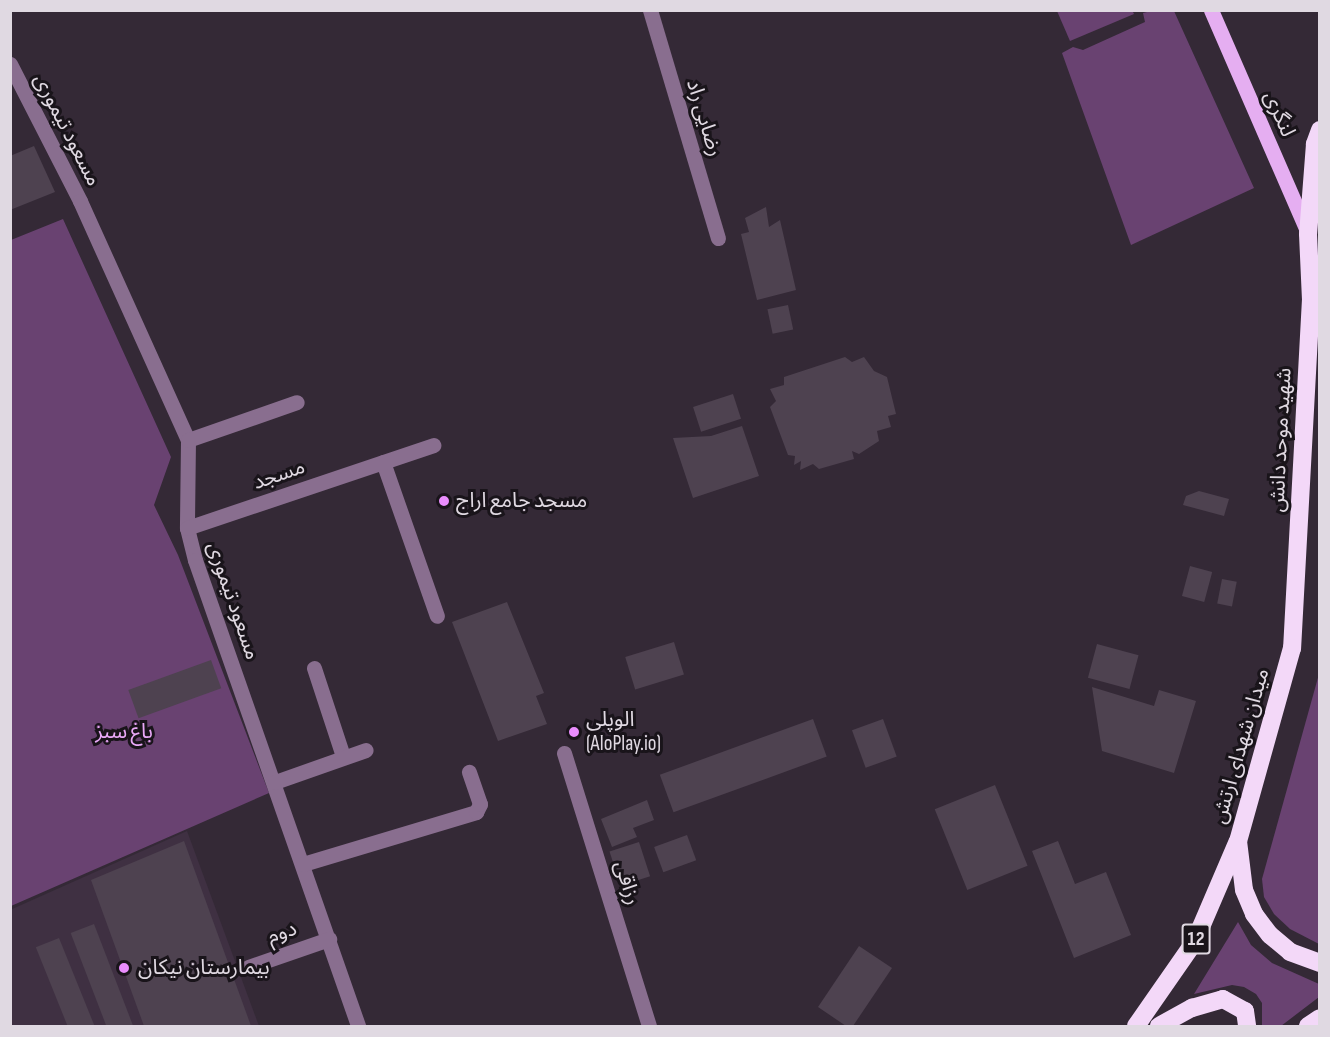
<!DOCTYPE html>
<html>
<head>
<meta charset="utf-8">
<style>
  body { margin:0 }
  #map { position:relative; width:1330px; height:1037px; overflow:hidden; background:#342936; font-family:"Sofia Sans Condensed","Noto Sans Arabic",sans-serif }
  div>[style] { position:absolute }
  .built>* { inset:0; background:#3f3042 }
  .green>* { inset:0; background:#694271 }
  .building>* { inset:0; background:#4e4250; transform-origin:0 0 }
  .minor>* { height:15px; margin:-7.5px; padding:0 7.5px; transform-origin:7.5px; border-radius:7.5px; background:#896e8f }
  .major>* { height:15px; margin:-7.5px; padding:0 7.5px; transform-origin:7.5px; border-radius:7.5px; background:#e5aef1 }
  .highway>* { height:18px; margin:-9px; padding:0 9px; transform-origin:9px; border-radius:9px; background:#f3d8f8 }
  .dots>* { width:16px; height:16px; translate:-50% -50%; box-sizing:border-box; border:3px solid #19141a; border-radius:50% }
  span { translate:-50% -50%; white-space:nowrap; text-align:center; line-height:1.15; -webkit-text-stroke:6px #19141a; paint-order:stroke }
  .shield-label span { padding:2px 4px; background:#19141a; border:2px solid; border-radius:4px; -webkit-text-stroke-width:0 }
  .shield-label { font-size:20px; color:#e0d9e2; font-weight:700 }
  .street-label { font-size:21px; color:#e0d9e2 }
  .poi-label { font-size:21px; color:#e0d9e2 }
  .left { translate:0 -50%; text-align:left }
  .park-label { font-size:21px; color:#e9a8f7 }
  .frame { position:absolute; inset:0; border:12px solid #e0d9e2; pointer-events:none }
</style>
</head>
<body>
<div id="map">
  <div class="built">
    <div style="clip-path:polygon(187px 831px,259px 1026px,11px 1026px,10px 910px)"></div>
  </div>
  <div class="green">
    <div style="clip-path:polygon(1132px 10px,1134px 14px,1070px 41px,1057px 11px)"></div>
    <div style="clip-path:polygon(1151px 11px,1174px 11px,1254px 188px,1131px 245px,1062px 53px,1073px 47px,1083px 50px,1145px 22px,1143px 13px)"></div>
    <div style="clip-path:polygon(63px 219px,171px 457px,154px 505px,178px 555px,269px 793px,11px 906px,11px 240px)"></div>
    <div style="clip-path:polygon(1319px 674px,1320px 944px,1319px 944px,1290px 929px,1274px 914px,1264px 897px,1262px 879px)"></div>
    <div style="clip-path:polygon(1238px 922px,1251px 945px,1272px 963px,1319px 984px,1319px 997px,1281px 1026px,1262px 1026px,1262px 1003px,1256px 994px,1244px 987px,1232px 985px,1194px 994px)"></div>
  </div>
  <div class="building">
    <div style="clip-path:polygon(34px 146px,55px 192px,10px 210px,10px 156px)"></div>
    <div style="clip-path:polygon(766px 207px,769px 227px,780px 220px,796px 290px,757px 300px,741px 234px,749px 232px,745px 218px)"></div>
    <div style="left:788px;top:305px;width:25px;height:21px;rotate:78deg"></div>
    <div style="clip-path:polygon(845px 357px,852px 362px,864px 357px,874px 371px,887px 377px,896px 414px,888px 416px,891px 427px,877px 431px,879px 441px,859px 454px,852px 451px,854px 459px,819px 469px,813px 464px,800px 470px,801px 461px,794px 465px,795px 456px,788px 455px,770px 407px,776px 401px,770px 389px,784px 385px,784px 377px)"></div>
    <div style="left:733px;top:394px;width:26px;height:42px;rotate:72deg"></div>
    <div style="clip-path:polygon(742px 426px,759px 476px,693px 498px,673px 438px,711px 436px)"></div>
    <div style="clip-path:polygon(1199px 491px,1229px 499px,1224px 516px,1183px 505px,1186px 496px)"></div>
    <div style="left:1190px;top:566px;width:23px;height:31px;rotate:15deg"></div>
    <div style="left:1222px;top:579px;width:15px;height:25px;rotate:11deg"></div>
    <div style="clip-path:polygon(507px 602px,544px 693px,536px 696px,547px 724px,498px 741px,452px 622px)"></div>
    <div style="left:674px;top:642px;width:34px;height:51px;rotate:73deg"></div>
    <div style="left:1097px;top:644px;width:43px;height:35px;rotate:15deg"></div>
    <div style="left:211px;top:660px;width:30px;height:88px;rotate:70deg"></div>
    <div style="clip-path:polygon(1092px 687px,1154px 706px,1159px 690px,1196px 701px,1174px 773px,1102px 751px)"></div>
    <div style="left:813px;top:719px;width:40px;height:163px;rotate:70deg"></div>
    <div style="left:883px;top:719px;width:40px;height:33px;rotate:70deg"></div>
    <div style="left:995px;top:785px;width:87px;height:65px;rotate:68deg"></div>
    <div style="clip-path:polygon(647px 800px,654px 820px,633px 828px,637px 837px,612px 847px,601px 819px)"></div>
    <div style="left:687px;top:835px;width:27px;height:35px;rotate:70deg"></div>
    <div style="clip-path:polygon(184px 841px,251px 1026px,144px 1026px,91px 880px)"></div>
    <div style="clip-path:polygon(1058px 841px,1075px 884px,1106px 872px,1131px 935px,1074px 958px,1032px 851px)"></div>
    <div style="left:639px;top:842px;width:36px;height:31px;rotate:72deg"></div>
    <div style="left:94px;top:924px;width:110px;height:25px;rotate:69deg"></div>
    <div style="left:59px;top:938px;width:95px;height:25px;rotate:68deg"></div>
    <div style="clip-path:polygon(859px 946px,892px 968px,853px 1026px,846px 1026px,818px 1007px)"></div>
  </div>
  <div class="minor">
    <div style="left:650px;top:10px;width:238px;rotate:73.4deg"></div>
    <div style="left:10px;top:64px;width:154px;rotate:62.9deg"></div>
    <div style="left:80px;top:201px;width:262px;rotate:65.7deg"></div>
    <div style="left:188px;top:440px;width:88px;rotate:90.7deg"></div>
    <div style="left:187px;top:528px;width:33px;rotate:76deg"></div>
    <div style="left:195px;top:560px;width:494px;rotate:70.7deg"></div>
    <div style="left:188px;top:440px;width:115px;rotate:-19.2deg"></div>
    <div style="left:383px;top:462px;width:163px;rotate:70.7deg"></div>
    <div style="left:187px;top:528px;width:260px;rotate:-18.6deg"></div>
    <div style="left:314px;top:668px;width:93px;rotate:71.8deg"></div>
    <div style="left:564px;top:753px;width:286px;rotate:72.7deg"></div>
    <div style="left:275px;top:782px;width:96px;rotate:-19.4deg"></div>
    <div style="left:303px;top:864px;width:181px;rotate:-16.7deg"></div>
    <div style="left:476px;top:812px;width:9px;rotate:-63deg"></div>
    <div style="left:480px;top:804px;width:34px;rotate:-109deg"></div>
    <div style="left:248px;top:967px;width:86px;rotate:-19.1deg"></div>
  </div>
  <div class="major">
    <div style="left:1211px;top:10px;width:243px;rotate:66.5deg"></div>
  </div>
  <div class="highway">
    <div style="left:1320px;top:130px;width:15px;rotate:110deg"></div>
    <div style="left:1315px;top:144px;width:90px;rotate:94.4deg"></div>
    <div style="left:1308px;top:234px;width:65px;rotate:87.4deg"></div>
    <div style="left:1311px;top:299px;width:350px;rotate:93.1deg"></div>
    <div style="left:1292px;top:648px;width:200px;rotate:105.6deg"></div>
    <div style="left:1238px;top:841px;width:49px;rotate:83deg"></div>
    <div style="left:1244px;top:890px;width:26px;rotate:67deg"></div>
    <div style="left:1254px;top:914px;width:26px;rotate:53deg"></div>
    <div style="left:1270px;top:935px;width:26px;rotate:40deg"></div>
    <div style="left:1290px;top:952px;width:32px;rotate:20deg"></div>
    <div style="left:1136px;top:1026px;width:103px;rotate:-55.2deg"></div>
    <div style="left:1195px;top:941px;width:107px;rotate:-66.8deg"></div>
    <div style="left:1159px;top:1026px;width:38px;rotate:-29deg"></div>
    <div style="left:1192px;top:1008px;width:32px;rotate:-16deg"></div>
    <div style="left:1223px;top:999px;width:25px;rotate:29deg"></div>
    <div style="left:1245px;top:1011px;width:15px;rotate:82deg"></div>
    <div style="left:1308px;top:1026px;width:14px;rotate:-34deg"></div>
  </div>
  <div class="dots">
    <div style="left:444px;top:501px;background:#ea8dfd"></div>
    <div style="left:574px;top:732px;background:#ea8dfd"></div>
    <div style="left:124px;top:968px;background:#ea8dfd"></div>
  </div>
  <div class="shield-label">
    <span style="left:1196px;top:939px">12</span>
  </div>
  <div class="street-label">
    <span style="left:1279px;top:114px;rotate:66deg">لنگری</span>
    <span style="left:704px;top:118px;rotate:73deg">رضایی راد</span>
    <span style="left:67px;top:130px;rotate:63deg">مسعود تیموری</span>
    <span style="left:1281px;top:440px;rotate:-87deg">شهید موحد دانش</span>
    <span style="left:279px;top:475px;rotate:-19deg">مسجد</span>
    <span style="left:233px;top:601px;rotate:71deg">مسعود تیموری</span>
    <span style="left:1241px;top:746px;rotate:-74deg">میدان شهدای ارتش</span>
    <span style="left:627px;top:883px;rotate:73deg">رزاقی</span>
    <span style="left:282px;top:933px;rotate:-19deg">دوم</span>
  </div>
  <div class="poi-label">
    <span class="left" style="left:456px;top:501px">مسجد جامع اراج</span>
    <span class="left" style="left:586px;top:732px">الوپلی<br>(AloPlay.io)</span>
    <span class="left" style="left:138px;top:968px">بیمارستان نیکان</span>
  </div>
  <div class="park-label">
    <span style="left:124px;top:732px">باغ سبز</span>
  </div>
  <div class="frame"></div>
</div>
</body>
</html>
